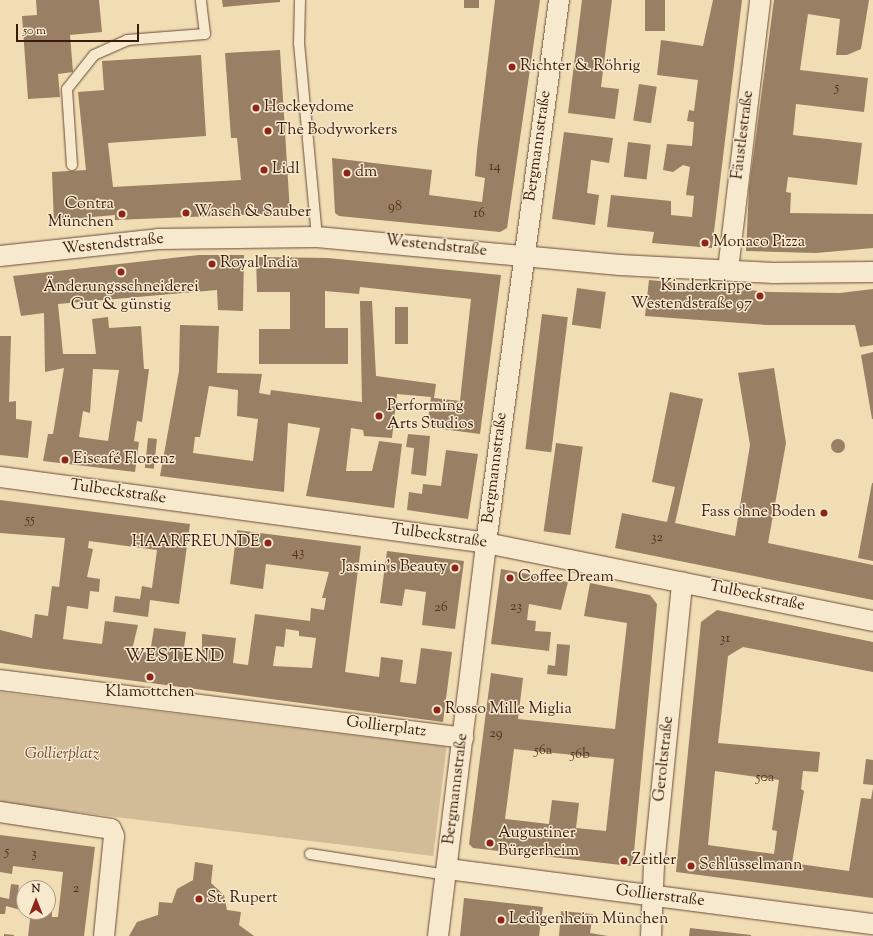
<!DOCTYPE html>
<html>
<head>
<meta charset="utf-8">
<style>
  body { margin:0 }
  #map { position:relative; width:873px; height:936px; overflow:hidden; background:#f1ddb4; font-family:"Sorts Mill Goudy",serif }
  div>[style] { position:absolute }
  .green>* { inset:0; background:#d2bc97; transform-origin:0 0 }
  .building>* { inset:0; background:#997f63; transform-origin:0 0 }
  .round { border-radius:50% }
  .roads { filter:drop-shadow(0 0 1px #684b36) drop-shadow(0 0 1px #684b36) }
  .service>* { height:10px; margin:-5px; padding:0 5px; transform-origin:5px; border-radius:5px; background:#f6e9ce }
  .minor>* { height:20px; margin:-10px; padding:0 10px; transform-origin:10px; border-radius:10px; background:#f6e9ce }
  .dots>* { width:11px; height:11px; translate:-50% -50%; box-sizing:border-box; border:2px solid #f6e9ce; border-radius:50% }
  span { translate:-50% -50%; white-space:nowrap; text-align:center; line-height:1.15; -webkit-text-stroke:3px #f6e9ce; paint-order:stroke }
  .number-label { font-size:14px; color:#523322 }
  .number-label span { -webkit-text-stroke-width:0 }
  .poi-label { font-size:16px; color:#3a1a0c }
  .left { translate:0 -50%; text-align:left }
  .right { translate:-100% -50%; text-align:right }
  .street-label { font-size:16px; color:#3a1a0c }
  .park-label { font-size:16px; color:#684b36; font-style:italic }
  .quarter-label { font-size:18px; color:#3a1a0c; letter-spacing:1px }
  .north { position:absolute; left:16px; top:880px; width:40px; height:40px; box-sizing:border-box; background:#f6e9ce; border:1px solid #ab9680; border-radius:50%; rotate:0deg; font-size:11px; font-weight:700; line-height:16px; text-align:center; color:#3a1a0c }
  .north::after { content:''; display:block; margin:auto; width:14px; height:18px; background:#8f2418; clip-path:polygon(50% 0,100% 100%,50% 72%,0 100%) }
  .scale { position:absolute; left:16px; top:24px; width:123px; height:18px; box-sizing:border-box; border:2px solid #3a1a0c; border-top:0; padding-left:5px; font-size:12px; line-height:14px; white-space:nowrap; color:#3a1a0c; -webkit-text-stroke:3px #f6e9ce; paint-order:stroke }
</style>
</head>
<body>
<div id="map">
  <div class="green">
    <div style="left:0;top:692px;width:450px;height:110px;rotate:7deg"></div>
  </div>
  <div class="building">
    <div style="clip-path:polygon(36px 0,99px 0,102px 32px,70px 35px,73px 72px,58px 74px,60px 97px,28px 99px,22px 16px,37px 15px)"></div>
    <div style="clip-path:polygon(222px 0,280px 0,280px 2px,223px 7px)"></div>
    <div style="left:464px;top:0;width:15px;height:8px"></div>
    <div style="clip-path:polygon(495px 0,540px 0,507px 228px,500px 232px,339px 216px,335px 213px,332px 158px,432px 170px,429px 195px,482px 202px,485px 178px,475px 176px,477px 151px)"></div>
    <div style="clip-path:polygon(582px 0,612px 0,601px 87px,619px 89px,615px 119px,568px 113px)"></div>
    <div style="left:645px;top:0;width:20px;height:31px"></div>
    <div style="clip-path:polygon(713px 0,742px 0,712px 248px,652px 243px,654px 232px,607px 227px,611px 195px,671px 201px,671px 215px,692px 217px,694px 196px,686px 195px,690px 167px,683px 165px,673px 172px,663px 170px,667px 144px,692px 146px,694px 122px,687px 121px,689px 110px,694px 111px,698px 80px,657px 75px,661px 40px,703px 46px)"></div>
    <div style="clip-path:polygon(774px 0,869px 0,861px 49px,847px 55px,836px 55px,840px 19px,808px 14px,800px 70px,868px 78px,864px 112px,796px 104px,793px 135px,862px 143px,857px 185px,788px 177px,786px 192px,791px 193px,790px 213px,873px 214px,873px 248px,816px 253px,746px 251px,749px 188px)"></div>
    <div style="clip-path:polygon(280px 50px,290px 213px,115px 220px,115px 215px,70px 219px,71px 225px,54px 224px,52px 172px,86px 170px,78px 92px,104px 90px,102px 61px,201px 55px,206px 136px,108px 143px,113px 187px,241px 180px,237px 138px,231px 138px,225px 53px)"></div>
    <div style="left:639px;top:84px;width:18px;height:37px;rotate:9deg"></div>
    <div style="clip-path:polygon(564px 132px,613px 138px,609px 163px,591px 160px,587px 193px,599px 195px,595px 225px,552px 219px)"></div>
    <div style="left:628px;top:142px;width:23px;height:35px;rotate:7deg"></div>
    <div style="clip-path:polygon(evenodd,199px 255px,244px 255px,243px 311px,218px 310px,217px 290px,58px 304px,63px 354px,96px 354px,92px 319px,108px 317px,109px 328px,141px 326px,144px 369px,149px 369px,142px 422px,137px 421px,134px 441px,139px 442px,135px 472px,43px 461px,48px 434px,53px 434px,64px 368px,45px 372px,44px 313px,21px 316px,13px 276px,199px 255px,93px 369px,119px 370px,108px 441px,79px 437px,83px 411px,90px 413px,93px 369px)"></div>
    <div style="clip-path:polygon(evenodd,256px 257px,328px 258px,501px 275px,480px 434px,427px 427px,431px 397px,397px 394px,392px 438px,364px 436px,363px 430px,351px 428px,346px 471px,372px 471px,379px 441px,402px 444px,394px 508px,306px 496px,320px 428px,288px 423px,284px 492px,160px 476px,179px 371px,180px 325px,219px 326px,217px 373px,262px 374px,259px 393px,270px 395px,271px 390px,362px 402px,360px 301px,372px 301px,376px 376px,436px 384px,434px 398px,460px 401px,471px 299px,360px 287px,359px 294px,325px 291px,325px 328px,348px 328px,348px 364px,259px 364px,259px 329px,290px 329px,290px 292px,257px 292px,256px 257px,209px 386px,238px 390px,237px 416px,258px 419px,253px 461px,193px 453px,195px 437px,200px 437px,209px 386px)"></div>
    <div style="clip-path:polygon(649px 280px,769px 292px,840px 293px,873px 289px,873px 345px,860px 347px,855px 325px,767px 325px,645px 316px)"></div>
    <div style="left:577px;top:288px;width:29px;height:37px;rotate:8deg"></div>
    <div style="left:395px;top:307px;width:13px;height:37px"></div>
    <div style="left:542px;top:314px;width:26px;height:136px;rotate:7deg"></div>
    <div style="clip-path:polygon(0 336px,11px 336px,9px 402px,16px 401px,16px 419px,32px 421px,28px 458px,0 455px)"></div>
    <div style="clip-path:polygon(873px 352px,873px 419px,872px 419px,861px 355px)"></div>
    <div style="clip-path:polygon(774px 368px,786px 443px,768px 543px,873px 565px,873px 600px,615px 548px,622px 513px,667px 522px,675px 487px,652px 482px,670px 392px,703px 399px,675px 523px,735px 536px,750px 445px,738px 373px)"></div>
    <div style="clip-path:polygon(408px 434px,430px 436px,426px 476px,411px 474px,414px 448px,406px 447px)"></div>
    <div style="left:148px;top:438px;width:9px;height:30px;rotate:6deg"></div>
    <div class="round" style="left:831px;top:439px;width:14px;height:14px"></div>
    <div style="left:556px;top:443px;width:27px;height:89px;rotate:8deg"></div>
    <div style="clip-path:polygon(446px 450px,478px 454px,468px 519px,407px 510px,409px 492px,422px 494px,423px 484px,441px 486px)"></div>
    <div style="clip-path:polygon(872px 483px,873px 483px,873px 561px,858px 558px)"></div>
    <div style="clip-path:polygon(evenodd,0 500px,190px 524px,179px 604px,150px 600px,148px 617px,113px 612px,115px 596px,140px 599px,142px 586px,152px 588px,157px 550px,89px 541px,88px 548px,93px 549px,87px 577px,100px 579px,99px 592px,90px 591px,88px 609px,67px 606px,63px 639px,102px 644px,105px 621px,138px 625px,132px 650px,143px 652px,150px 653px,154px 628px,186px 632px,183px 656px,202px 658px,202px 634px,236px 638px,233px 663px,248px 665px,255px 614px,310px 621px,311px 608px,324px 610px,326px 598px,322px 598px,329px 572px,266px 564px,263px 589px,230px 584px,237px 530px,361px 546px,345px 672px,379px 677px,381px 657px,403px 660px,400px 682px,416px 684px,421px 648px,452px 652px,443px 722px,0 663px,0 630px,32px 638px,35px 614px,48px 616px,52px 586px,59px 587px,65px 538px,0 533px,0 500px,286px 629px,299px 631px,299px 636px,316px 638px,312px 668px,273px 666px,276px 646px,284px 647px,286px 629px)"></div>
    <div style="clip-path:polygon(387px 551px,464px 561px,455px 629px,422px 625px,426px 592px,405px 589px,402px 606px,380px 603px)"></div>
    <div style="clip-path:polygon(501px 569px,568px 582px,561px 610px,529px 604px,527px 620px,536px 621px,535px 631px,551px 632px,549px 651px,491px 644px)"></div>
    <div style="clip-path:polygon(evenodd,590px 583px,650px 595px,657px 604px,633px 863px,630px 866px,473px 848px,469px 844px,491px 673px,523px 678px,518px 719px,615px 729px,627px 623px,584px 616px,590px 583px,514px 749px,614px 759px,606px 831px,576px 828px,579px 803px,552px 800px,549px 824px,505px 819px,514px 749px)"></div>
    <div style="clip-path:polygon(evenodd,717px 610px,873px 642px,873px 672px,743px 647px,728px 656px,718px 743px,820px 752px,818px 772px,803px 771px,801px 789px,804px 791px,792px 863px,849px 871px,861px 798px,871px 799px,873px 788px,873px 898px,676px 872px,701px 622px,717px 610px,715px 771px,779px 780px,772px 830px,777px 831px,774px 854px,708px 845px,715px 771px)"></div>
    <div style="clip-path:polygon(557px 644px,570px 645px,567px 676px,547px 674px,548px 665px,555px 666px)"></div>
    <div style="clip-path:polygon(866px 759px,873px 760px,873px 785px,863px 784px)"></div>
    <div style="clip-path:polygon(0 835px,95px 847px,84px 936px,28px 936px,31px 912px,52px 912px,52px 917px,58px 917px,63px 872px,13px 866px,12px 874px,0 872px)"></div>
    <div style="clip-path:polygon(195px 862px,213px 865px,211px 883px,224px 895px,227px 910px,241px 912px,239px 925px,254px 936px,129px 936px,137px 922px,158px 915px,159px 902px,172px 903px,177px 889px,193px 880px)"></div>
    <div style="clip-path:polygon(11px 884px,19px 885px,18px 892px,23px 893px,21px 910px,6px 906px,5px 914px,0 914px,0 897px,9px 899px)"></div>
    <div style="clip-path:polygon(464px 898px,543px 907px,539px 936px,460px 936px)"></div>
    <div style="clip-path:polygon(561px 911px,593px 914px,590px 933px,608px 936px,559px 936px)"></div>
    <div style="clip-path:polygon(690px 928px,751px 935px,751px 936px,689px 936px)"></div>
    <div style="clip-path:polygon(4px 934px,14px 935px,14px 936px,4px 936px)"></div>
  </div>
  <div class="roads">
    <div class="service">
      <div style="left:300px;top:0;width:43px;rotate:91.3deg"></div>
      <div style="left:299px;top:43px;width:195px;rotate:84.7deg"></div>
      <div style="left:72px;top:165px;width:76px;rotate:-93.8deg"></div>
      <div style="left:67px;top:89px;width:43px;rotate:-51.5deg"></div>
      <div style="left:94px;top:55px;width:36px;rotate:-24deg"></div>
      <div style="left:127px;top:40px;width:78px;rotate:-4.4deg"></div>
      <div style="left:205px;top:34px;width:34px;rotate:-97deg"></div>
      <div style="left:310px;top:854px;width:139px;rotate:8.7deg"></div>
    </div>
    <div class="minor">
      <div style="left:0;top:256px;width:159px;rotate:-6.1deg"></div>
      <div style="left:158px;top:239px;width:159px;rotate:-0.7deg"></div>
      <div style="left:317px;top:237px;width:304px;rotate:5.3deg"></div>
      <div style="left:620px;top:265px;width:154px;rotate:3deg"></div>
      <div style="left:774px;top:273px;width:99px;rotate:-0.6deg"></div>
      <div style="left:728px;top:270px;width:272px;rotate:-83.2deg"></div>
      <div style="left:0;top:477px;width:490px;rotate:7.7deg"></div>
      <div style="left:486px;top:543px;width:395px;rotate:11.4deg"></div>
      <div style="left:0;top:680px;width:467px;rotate:7.1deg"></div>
      <div style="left:0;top:812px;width:112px;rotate:8.7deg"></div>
      <div style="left:111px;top:829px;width:8px;rotate:67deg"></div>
      <div style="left:114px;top:836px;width:100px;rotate:95.7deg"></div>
      <div style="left:448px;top:869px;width:429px;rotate:7.4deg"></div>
      <div style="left:438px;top:936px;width:396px;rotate:-83deg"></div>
      <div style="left:486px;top:543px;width:548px;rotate:-82.34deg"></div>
      <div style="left:651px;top:936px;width:71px;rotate:-87.6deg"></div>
      <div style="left:654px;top:865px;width:284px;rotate:-84.3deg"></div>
    </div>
  </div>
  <div class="dots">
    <div style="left:512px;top:67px;background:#8f2418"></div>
    <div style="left:256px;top:108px;background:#8f2418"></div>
    <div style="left:268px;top:131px;background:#8f2418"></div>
    <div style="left:264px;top:170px;background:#8f2418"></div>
    <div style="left:347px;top:173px;background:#8f2418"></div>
    <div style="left:186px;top:213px;background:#8f2418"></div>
    <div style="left:122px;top:214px;background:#8f2418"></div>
    <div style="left:705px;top:243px;background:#8f2418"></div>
    <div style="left:212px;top:264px;background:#8f2418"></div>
    <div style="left:121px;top:272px;background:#8f2418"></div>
    <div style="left:760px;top:296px;background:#8f2418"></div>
    <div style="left:379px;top:416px;background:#8f2418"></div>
    <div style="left:65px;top:460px;background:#8f2418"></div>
    <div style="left:824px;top:513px;background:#8f2418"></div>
    <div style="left:268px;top:543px;background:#8f2418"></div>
    <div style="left:455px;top:568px;background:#8f2418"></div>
    <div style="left:510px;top:578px;background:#8f2418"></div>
    <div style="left:150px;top:677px;background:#8f2418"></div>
    <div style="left:437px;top:710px;background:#8f2418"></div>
    <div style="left:490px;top:843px;background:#8f2418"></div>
    <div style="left:624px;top:861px;background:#8f2418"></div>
    <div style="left:691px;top:866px;background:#8f2418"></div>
    <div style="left:199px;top:899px;background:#8f2418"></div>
    <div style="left:501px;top:920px;background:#8f2418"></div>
  </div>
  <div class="number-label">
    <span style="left:837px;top:88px">5</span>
    <span style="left:495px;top:167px">14</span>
    <span style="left:395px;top:207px">98</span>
    <span style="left:479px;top:214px">16</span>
    <span style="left:30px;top:520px">55</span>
    <span style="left:657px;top:538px">32</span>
    <span style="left:298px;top:553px">43</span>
    <span style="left:516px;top:607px">23</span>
    <span style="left:441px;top:608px">26</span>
    <span style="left:725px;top:639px">31</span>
    <span style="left:496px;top:734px">29</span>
    <span style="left:543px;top:751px">56a</span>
    <span style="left:580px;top:755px">56b</span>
    <span style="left:765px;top:778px">50a</span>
    <span style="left:7px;top:852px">5</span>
    <span style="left:34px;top:854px">3</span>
    <span style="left:76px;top:889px">2</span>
  </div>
  <div class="poi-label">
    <span class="left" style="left:520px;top:67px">Richter &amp; Röhrig</span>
    <span class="left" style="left:264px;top:108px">Hockeydome</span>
    <span class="left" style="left:276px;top:131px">The Bodyworkers</span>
    <span class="left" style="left:272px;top:170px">Lidl</span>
    <span class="left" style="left:355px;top:173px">dm</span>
    <span class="right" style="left:114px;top:214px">Contra<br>München</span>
    <span class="left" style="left:194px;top:213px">Wasch &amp; Sauber</span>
    <span class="left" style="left:713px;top:243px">Monaco Pizza</span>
    <span class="left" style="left:220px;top:264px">Royal India</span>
    <span class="right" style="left:752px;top:296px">Kinderkrippe<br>Westendstraße 97</span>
    <span style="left:121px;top:297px">Änderungsschneiderei<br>Gut &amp; günstig</span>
    <span class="left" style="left:387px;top:416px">Performing<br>Arts Studios</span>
    <span class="left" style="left:73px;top:460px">Eiscafé Florenz</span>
    <span class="right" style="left:816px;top:513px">Fass ohne Boden</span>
    <span class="right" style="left:260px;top:543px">HAARFREUNDE</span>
    <span class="right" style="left:447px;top:568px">Jasmin's Beauty</span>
    <span class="left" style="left:518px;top:578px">Coffee Dream</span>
    <span style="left:150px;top:693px">Klamottchen</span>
    <span class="left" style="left:445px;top:710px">Rosso Mille Miglia</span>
    <span class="left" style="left:498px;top:843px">Augustiner<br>Bürgerheim</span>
    <span class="left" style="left:632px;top:861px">Zeitler</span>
    <span class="left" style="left:699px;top:866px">Schlüsselmann</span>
    <span class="left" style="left:207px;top:899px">St. Rupert</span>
    <span class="left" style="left:509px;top:920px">Ledigenheim München</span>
  </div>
  <div class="street-label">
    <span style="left:744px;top:135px;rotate:-83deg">Fäustlestraße</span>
    <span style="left:539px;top:146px;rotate:-82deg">Bergmannstraße</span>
    <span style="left:113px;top:245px;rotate:-6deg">Westendstraße</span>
    <span style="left:436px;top:247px;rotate:6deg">Westendstraße</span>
    <span style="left:496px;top:468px;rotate:-83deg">Bergmannstraße</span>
    <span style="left:118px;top:493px;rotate:8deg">Tulbeckstraße</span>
    <span style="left:439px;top:537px;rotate:8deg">Tulbeckstraße</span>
    <span style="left:757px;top:597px;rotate:12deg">Tulbeckstraße</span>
    <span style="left:386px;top:728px;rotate:7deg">Gollierplatz</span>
    <span style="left:665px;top:759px;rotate:-84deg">Geroltstraße</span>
    <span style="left:457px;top:789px;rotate:-83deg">Bergmannstraße</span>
    <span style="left:660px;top:897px;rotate:7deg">Gollierstraße</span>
  </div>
  <div class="park-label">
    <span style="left:62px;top:755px">Gollierplatz</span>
  </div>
  <div class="quarter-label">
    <span style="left:175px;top:657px">WESTEND</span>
  </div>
  <div class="north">N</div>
  <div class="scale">50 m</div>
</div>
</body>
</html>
